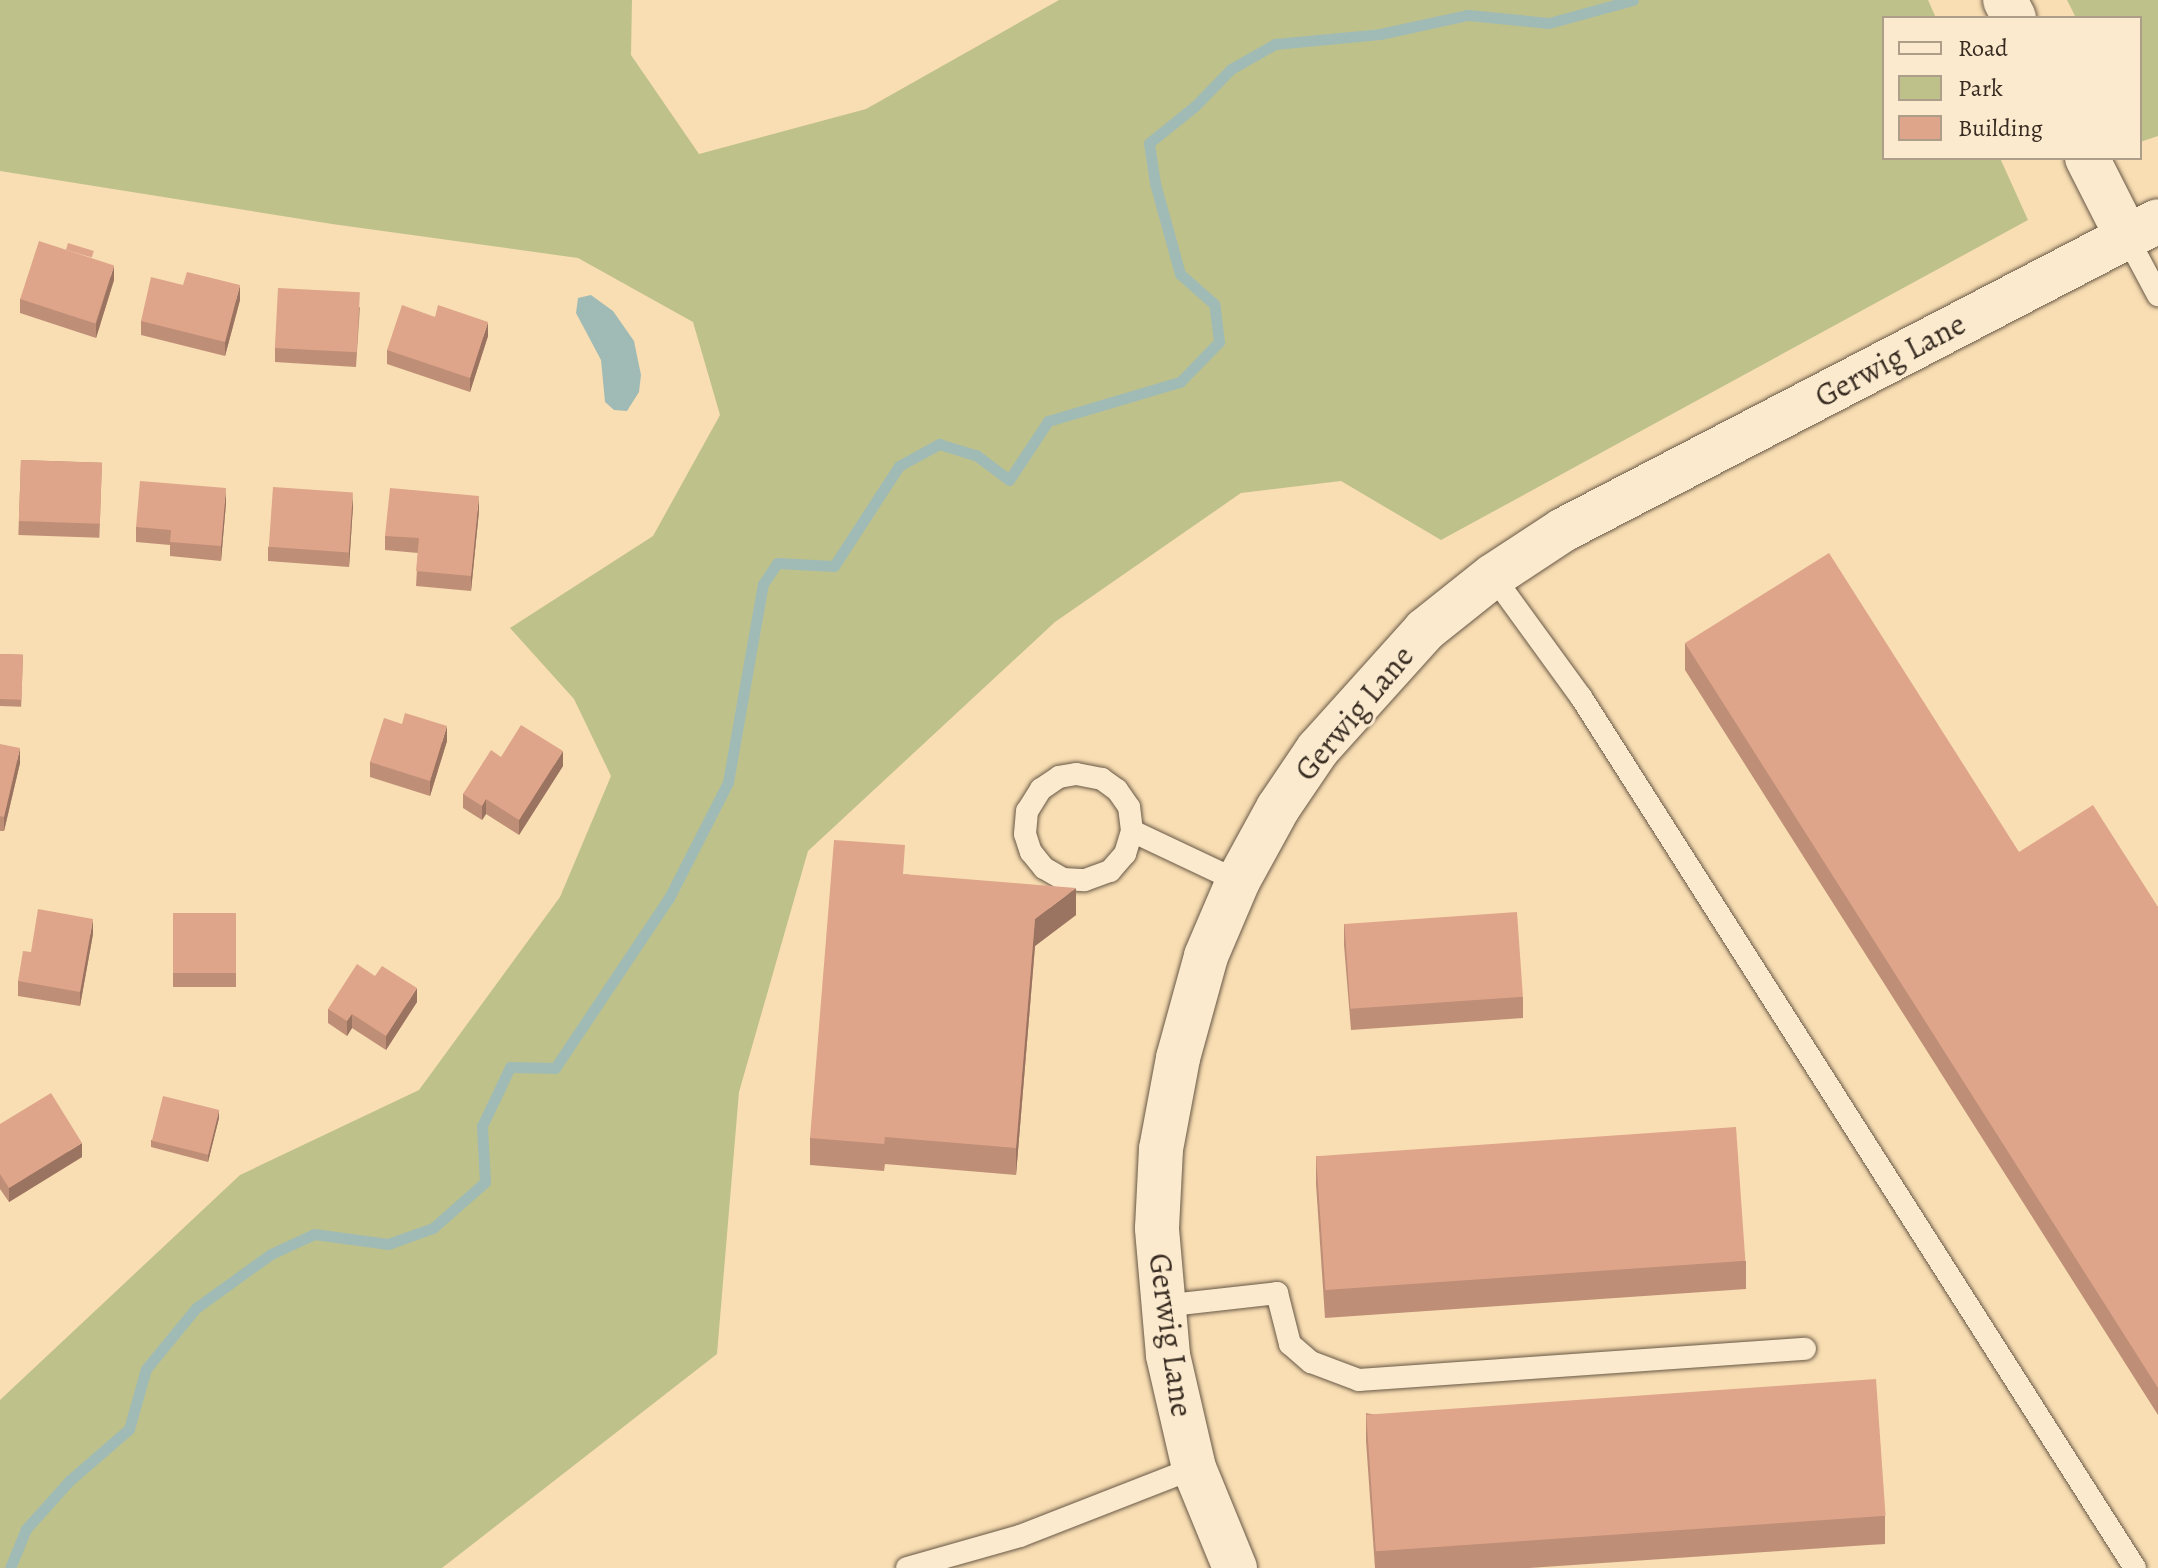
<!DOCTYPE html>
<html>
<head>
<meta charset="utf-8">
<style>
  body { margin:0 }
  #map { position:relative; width:2158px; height:1568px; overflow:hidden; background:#f9deb3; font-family:Alegreya,serif }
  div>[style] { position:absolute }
  .green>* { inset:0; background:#bfc18b }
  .water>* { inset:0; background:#a0bbb5 }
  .stream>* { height:11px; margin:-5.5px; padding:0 5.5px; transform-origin:5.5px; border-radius:5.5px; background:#a0bbb5 }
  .roads { filter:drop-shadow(0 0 2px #685846) drop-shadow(0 0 2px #685846) }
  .service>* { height:22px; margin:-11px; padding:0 11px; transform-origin:11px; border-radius:11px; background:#fbeace }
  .tertiary>* { height:44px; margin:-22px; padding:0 22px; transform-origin:22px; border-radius:22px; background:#fbeace }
  .wall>* { inset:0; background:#bf8e77; transform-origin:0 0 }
  .shaded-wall>* { inset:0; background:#9b7461 }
  .building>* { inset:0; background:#dea58a; transform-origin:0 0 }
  span { translate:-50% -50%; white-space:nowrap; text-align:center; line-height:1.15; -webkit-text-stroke:6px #fbeace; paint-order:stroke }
  .street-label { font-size:32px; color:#382c22 }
  .legend { position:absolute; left:1882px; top:16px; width:260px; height:144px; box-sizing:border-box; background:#fbeace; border:2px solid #ad9e89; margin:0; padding:10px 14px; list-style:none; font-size:24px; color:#382c22 }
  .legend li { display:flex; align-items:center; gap:16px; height:40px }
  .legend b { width:40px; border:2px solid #ad9e89 }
</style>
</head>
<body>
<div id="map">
  <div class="green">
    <div style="clip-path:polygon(0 0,632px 0,631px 55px,699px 154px,866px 109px,1059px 0,1928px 0,1936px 18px,1884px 18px,1884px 158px,2000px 158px,2028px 220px,1441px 540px,1341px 481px,1241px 493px,1055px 622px,808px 851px,739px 1092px,717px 1354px,442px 1568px,0 1568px,0 1400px,240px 1175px,419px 1090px,560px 897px,611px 776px,574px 699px,510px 628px,653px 536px,720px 415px,693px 322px,578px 258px,332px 224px,0 171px)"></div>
    <div style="clip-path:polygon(2067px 0,2158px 0,2158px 136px,2140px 142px,2140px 18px,2076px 18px)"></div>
  </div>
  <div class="water">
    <div style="clip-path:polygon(591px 295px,613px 311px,634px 341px,641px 375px,639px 392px,627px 411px,614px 410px,605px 402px,601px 360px,576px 313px,578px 298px)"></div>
  </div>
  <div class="stream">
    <div style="left:10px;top:1568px;width:42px;rotate:-67.7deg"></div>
    <div style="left:26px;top:1529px;width:64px;rotate:-48.1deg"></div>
    <div style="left:69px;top:1481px;width:79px;rotate:-40.9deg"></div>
    <div style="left:129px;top:1429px;width:62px;rotate:-74.2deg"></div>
    <div style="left:146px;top:1369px;width:79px;rotate:-50.7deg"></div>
    <div style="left:196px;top:1308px;width:92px;rotate:-35.8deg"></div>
    <div style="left:271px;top:1254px;width:47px;rotate:-24.9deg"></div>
    <div style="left:314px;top:1234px;width:75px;rotate:7.7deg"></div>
    <div style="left:388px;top:1244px;width:48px;rotate:-19.6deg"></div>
    <div style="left:433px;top:1228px;width:69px;rotate:-41.5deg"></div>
    <div style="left:485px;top:1182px;width:56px;rotate:-93.1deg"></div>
    <div style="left:482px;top:1126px;width:65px;rotate:-64.6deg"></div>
    <div style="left:510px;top:1067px;width:45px;rotate:1.3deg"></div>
    <div style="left:555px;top:1068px;width:205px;rotate:-56.2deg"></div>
    <div style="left:669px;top:898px;width:130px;rotate:-63deg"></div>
    <div style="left:728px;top:782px;width:201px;rotate:-80deg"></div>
    <div style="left:763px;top:584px;width:25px;rotate:-56deg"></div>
    <div style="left:777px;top:563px;width:57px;rotate:3deg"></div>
    <div style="left:834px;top:566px;width:119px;rotate:-57deg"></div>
    <div style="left:899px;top:466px;width:46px;rotate:-28.8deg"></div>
    <div style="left:939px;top:444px;width:39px;rotate:17deg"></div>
    <div style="left:976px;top:455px;width:41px;rotate:37.1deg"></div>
    <div style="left:1009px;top:480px;width:71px;rotate:-56.5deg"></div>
    <div style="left:1048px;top:421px;width:138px;rotate:-16.5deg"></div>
    <div style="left:1180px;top:382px;width:56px;rotate:-45.7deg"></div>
    <div style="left:1219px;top:342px;width:38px;rotate:-97deg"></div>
    <div style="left:1214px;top:304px;width:45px;rotate:-138.6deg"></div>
    <div style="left:1180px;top:274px;width:94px;rotate:-105.4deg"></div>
    <div style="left:1155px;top:183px;width:40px;rotate:-98.5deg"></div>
    <div style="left:1149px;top:143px;width:59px;rotate:-38.8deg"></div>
    <div style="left:1195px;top:106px;width:52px;rotate:-45.8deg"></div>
    <div style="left:1231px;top:69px;width:51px;rotate:-29.6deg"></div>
    <div style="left:1275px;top:44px;width:105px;rotate:-5.4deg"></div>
    <div style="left:1380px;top:34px;width:90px;rotate:-12.2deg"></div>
    <div style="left:1468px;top:15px;width:81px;rotate:5.6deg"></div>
    <div style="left:1549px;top:23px;width:87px;rotate:-15.3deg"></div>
  </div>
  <div class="roads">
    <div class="service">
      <div style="left:2127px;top:237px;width:66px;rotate:61.9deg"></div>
      <div style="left:1493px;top:576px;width:150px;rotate:54deg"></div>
      <div style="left:1581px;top:697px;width:1032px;rotate:57.54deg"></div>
      <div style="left:1132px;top:831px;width:24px;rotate:-97deg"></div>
      <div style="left:1129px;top:807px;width:21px;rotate:-125deg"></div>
      <div style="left:1117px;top:790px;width:19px;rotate:-144deg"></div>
      <div style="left:1102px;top:779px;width:26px;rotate:-169deg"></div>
      <div style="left:1076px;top:774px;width:17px;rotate:170deg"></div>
      <div style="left:1059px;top:777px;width:22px;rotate:146deg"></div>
      <div style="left:1041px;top:789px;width:26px;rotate:122deg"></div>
      <div style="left:1027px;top:811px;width:23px;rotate:95deg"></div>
      <div style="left:1025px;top:834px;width:19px;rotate:72deg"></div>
      <div style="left:1031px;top:852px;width:21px;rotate:51deg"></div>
      <div style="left:1044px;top:868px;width:22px;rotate:30deg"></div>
      <div style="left:1063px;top:879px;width:22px;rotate:3deg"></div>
      <div style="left:1085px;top:880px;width:27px;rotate:-20deg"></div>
      <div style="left:1110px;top:871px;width:23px;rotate:-49deg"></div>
      <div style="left:1125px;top:854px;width:24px;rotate:-73deg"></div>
      <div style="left:1132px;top:831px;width:117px;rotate:25.3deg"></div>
      <div style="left:1162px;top:1306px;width:116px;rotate:-6.4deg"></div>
      <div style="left:1277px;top:1293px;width:53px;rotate:75.7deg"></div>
      <div style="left:1290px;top:1344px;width:28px;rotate:41deg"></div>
      <div style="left:1311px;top:1362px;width:51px;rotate:20.6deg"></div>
      <div style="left:1359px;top:1380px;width:447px;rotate:-4deg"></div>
      <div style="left:907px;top:1568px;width:117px;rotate:-15.8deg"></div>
      <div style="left:1020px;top:1536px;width:187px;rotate:-21.3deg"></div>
    </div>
    <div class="tertiary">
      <div style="left:2005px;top:0;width:20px;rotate:63deg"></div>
      <div style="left:2087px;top:158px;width:89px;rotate:63.1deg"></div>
      <div style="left:1235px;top:1568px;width:108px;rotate:-112.3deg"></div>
      <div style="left:1194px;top:1468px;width:116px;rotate:-103deg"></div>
      <div style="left:1168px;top:1355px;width:127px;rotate:-95deg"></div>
      <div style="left:1157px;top:1228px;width:79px;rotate:-87.1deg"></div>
      <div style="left:1161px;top:1149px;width:93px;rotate:-79.4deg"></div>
      <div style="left:1178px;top:1058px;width:106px;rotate:-74.6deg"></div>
      <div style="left:1206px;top:956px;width:82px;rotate:-66.9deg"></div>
      <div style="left:1238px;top:881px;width:83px;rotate:-61.3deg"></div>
      <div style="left:1278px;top:808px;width:71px;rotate:-55.9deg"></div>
      <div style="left:1318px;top:749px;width:160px;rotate:-48deg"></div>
      <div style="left:1425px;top:630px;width:87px;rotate:-38.5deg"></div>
      <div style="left:1493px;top:576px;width:84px;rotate:-33.3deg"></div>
      <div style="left:1563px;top:530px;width:670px;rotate:-27.44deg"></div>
    </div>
  </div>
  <div class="wall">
    <div style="clip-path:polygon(94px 259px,114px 280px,96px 338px,20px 313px,20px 299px)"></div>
    <div style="clip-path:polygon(240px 300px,225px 356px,141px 335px,141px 321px)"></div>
    <div style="clip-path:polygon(360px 307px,356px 367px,275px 362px,275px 348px)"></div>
    <div style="clip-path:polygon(488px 336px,470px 392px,387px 364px,387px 350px)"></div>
    <div style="left:21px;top:460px;width:81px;height:75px;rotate:2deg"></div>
    <div style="clip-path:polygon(226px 503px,221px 561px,170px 556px,170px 545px,136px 542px,136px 527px)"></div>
    <div style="clip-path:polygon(353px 506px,349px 567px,268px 561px,268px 547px)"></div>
    <div style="clip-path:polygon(479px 511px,471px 591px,416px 586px,418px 553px,385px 550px,385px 536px)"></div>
    <div style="clip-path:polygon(1685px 643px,2019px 852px,2158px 907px,2158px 1415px,1685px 670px)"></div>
    <div style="left:0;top:654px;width:23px;height:52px;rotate:2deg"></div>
    <div style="clip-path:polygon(447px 741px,430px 796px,370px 777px,370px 762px)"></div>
    <div style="clip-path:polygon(0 744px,20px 763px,4px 831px,0 831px)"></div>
    <div style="clip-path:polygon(501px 757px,563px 766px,519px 835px,486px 814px,482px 820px,463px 808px,463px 794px)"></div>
    <div style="clip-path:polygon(905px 874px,1076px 915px,1035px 946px,1016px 1175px,885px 1164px,884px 1171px,810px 1165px,810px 1138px)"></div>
    <div style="left:173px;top:913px;width:63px;height:74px"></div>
    <div style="clip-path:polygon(1344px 924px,1523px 997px,1523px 1018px,1351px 1030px,1344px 945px)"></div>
    <div style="clip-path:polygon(93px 934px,80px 1006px,18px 996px,18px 981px)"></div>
    <div style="clip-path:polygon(417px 1002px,386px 1050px,352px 1028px,347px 1036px,328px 1023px,328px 1009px)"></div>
    <div style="clip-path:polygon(219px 1118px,208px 1162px,151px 1147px,151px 1140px)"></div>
    <div style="clip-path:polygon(0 1124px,82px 1157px,9px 1202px,0 1189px)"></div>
    <div style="clip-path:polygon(1316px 1156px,1746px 1261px,1746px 1289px,1325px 1318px,1316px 1184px)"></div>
    <div style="clip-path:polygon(1366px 1413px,1885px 1516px,1885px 1544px,1529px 1568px,1375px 1568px,1366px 1441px)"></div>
  </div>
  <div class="shaded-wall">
    <div style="clip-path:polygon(114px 266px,114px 280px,96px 338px,96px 324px)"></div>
    <div style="clip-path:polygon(240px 285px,240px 300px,225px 356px,225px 342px)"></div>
    <div style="clip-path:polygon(488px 322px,488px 336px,470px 392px,470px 378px)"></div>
    <div style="clip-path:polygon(226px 488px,226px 503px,221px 561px,221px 546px)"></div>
    <div style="clip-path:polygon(353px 492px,353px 506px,349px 567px,349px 553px)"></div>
    <div style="clip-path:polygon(479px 496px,479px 511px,471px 591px,471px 576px)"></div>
    <div style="clip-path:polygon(447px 726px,447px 741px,430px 796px,430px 781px)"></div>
    <div style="clip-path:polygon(20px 748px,20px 763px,4px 831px,4px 817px)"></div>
    <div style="clip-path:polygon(563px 751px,563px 766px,519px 835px,519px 820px)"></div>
    <div style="clip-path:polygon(486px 799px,486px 814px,482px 820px,482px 806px)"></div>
    <div style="clip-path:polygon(1076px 888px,1076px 915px,1035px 946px,1016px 1175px,1016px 1148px,1035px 919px)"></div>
    <div style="clip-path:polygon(93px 919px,93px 934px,80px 1006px,80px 992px)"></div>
    <div style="clip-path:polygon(417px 988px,417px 1002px,386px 1050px,386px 1036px)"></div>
    <div style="clip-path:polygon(352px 1014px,352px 1028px,347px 1036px,347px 1021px)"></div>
    <div style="clip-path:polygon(219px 1110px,219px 1118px,208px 1162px,208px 1155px)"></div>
    <div style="clip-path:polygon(82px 1143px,82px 1157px,9px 1202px,9px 1188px)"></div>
  </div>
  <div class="building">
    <div style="left:39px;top:241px;width:79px;height:61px;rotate:18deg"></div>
    <div style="left:68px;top:243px;width:27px;height:7px;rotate:17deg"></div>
    <div style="clip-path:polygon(187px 272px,240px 285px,225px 342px,141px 321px,151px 277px,183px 285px)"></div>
    <div style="left:278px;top:288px;width:82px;height:60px;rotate:3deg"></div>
    <div style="clip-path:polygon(402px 305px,435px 317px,438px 305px,488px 322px,470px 378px,387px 350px)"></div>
    <div style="left:21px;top:460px;width:81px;height:61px;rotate:2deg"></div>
    <div style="clip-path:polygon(140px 481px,226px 488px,221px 546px,170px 542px,171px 530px,136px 527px)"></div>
    <div style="left:273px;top:487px;width:80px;height:60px;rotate:4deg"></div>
    <div style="clip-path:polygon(390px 488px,479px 496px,471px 576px,416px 571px,419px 538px,385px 536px)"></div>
    <div style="clip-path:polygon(1829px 553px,2019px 852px,2093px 805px,2158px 907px,2158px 1388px,1685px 643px)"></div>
    <div style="left:0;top:654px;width:23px;height:45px;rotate:2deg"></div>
    <div style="clip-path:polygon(405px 713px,447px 726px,430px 781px,370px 762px,384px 718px,402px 724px)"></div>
    <div style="clip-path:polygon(521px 725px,563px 751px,519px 820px,486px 799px,482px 806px,463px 794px,491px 750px,501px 757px)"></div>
    <div style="clip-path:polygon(0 744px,20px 748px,4px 817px,0 816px)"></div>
    <div style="clip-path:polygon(834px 840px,905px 845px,903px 874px,1076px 888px,1035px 919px,1016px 1148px,885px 1137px,884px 1144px,810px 1138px)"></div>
    <div style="clip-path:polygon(38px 909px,93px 919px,80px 992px,18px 981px,23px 951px,31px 952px)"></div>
    <div style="left:1517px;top:912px;width:85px;height:173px;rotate:86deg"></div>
    <div style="left:173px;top:913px;width:63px;height:60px"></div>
    <div style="clip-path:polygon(357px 964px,375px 976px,382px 966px,417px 988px,386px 1036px,352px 1014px,347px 1021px,328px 1009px)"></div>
    <div style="clip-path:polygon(51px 1093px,82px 1143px,9px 1188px,0 1174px,0 1124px)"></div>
    <div style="left:163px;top:1096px;width:58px;height:46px;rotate:14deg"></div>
    <div style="left:1736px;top:1127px;width:134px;height:421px;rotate:86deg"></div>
    <div style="left:1876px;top:1379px;width:137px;height:511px;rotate:86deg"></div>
  </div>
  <div class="street-label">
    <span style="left:1890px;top:360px;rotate:-28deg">Gerwig Lane</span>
    <span style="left:1354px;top:713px;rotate:-50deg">Gerwig Lane</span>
    <span style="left:1171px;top:1335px;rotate:82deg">Gerwig Lane</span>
  </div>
  <ul class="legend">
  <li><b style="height:10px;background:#fbeace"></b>Road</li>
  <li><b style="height:22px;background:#bfc18b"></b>Park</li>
  <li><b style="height:22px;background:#dea58a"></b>Building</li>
  </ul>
</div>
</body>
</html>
